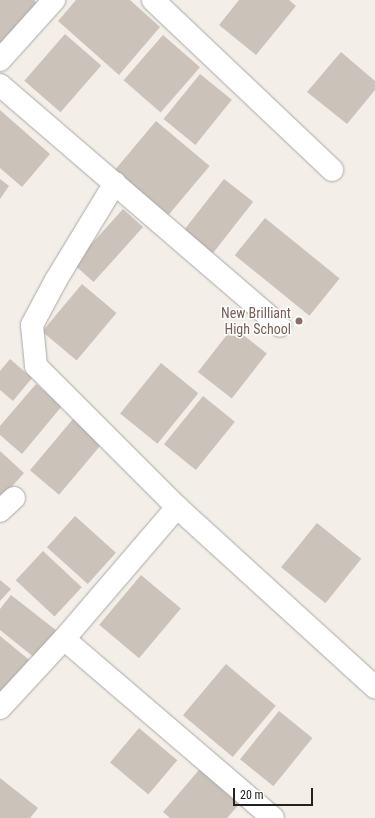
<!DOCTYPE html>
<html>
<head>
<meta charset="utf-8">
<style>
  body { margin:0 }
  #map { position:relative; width:375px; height:818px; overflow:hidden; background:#f3efe8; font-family:"Roboto Condensed",sans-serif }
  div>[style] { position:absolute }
  .building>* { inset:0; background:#cbc2ba; transform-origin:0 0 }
  .roads { filter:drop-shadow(0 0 1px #a9a9a9) drop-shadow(0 0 1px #a9a9a9) }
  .minor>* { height:22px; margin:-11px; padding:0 11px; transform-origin:11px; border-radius:11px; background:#fff }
  .dots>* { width:11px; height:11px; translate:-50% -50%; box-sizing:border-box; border:2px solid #fff; border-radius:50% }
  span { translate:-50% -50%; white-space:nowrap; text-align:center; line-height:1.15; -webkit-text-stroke:3px #fff; paint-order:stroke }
  .education-label { font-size:14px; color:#785e54 }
  .right { translate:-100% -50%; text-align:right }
  .scale { position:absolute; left:233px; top:788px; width:80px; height:18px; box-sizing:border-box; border:2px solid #222; border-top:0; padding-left:5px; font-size:12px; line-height:14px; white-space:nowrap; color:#222; -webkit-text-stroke:3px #fff; paint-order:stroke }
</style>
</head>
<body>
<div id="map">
  <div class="building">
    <div style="clip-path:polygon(0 0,34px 0,39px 5px,0 53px)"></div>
    <div style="clip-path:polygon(76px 0,130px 0,160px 27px,119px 75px,58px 21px)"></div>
    <div style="clip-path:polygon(239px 0,289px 0,296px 6px,256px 55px,219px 25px)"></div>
    <div style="left:65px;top:34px;width:48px;height:62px;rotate:41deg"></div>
    <div style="left:163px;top:35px;width:49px;height:60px;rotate:41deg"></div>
    <div style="clip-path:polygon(341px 52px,375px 81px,375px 90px,347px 124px,307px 92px)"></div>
    <div style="left:200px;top:74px;width:41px;height:58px;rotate:39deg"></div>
    <div style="clip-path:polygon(0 110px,50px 154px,22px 187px,0 168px)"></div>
    <div style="left:156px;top:121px;width:70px;height:64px;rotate:40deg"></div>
    <div style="clip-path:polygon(0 179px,9px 186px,0 199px)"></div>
    <div style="left:224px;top:179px;width:37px;height:69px;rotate:38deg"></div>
    <div style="left:123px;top:209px;width:27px;height:74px;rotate:42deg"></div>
    <div style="left:265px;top:218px;width:96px;height:48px;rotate:39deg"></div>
    <div style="left:82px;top:284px;width:45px;height:62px;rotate:40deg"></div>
    <div style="left:233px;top:327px;width:43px;height:57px;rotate:38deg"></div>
    <div style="clip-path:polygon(10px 359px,32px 378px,13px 401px,0 390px,0 371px)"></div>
    <div style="left:161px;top:363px;width:48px;height:65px;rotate:39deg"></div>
    <div style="clip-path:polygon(36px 384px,62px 406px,22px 454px,0 435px,0 426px)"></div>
    <div style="left:203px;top:396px;width:41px;height:62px;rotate:39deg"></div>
    <div style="left:73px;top:419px;width:38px;height:67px;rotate:40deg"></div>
    <div style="clip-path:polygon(0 451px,24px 473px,0 500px)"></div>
    <div style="left:75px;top:516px;width:55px;height:42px;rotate:42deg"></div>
    <div style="left:317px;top:523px;width:57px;height:57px;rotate:39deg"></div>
    <div style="left:43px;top:551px;width:53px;height:40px;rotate:43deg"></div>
    <div style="left:141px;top:575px;width:52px;height:65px;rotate:40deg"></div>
    <div style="clip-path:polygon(0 580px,11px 589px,0 601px)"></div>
    <div style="clip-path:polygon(11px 595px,57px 631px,35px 658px,0 630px,0 609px)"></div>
    <div style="clip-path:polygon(0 636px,33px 663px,0 700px)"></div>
    <div style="left:226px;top:664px;width:65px;height:67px;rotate:40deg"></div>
    <div style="left:279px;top:711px;width:43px;height:62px;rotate:39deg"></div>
    <div style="left:139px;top:728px;width:50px;height:45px;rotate:40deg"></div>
    <div style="clip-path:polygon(204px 764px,244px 799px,227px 818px,170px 818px,163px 812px)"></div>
    <div style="clip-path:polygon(0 778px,38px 808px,30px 818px,0 818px)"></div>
  </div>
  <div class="roads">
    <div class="minor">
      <div style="left:153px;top:0;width:247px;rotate:43.5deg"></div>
      <div style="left:0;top:60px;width:81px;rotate:-48deg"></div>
      <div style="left:0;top:85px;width:369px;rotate:40.7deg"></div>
      <div style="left:115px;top:183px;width:114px;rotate:121.3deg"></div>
      <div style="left:56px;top:280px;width:51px;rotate:118.1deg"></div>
      <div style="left:32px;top:325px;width:41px;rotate:84.4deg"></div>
      <div style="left:36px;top:366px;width:199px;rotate:45deg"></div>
      <div style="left:177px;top:507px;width:268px;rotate:42.3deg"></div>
      <div style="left:0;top:511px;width:19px;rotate:-43deg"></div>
      <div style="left:64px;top:639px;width:275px;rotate:40.6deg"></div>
      <div style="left:0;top:708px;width:94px;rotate:-47.2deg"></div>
      <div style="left:64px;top:639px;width:174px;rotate:-49.4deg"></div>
    </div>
  </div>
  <div class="dots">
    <div style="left:299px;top:321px;background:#8d6e63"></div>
  </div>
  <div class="education-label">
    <span class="right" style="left:291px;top:321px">New Brilliant<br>High School</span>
  </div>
  <div class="scale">20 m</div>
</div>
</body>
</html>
